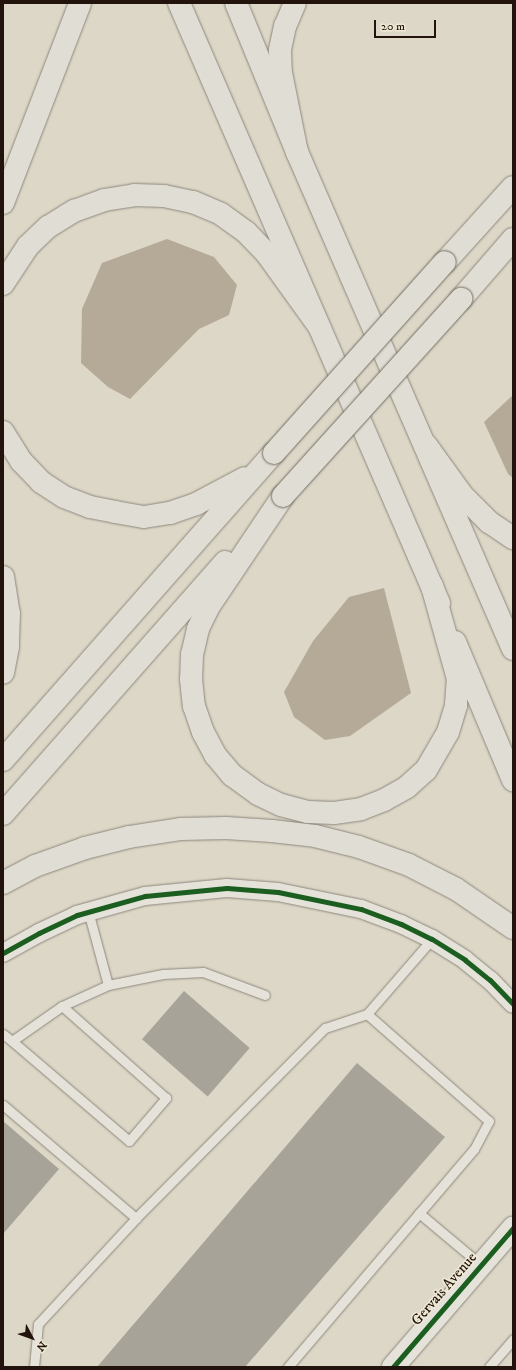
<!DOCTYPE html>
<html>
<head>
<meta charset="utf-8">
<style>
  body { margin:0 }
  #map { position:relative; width:516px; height:1370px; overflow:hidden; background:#ddd7c7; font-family:"IM FELL DW Pica",serif }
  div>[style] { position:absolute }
  .water>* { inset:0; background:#b4aa97 }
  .building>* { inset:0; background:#a8a399; transform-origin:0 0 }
  .roads { filter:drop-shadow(0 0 1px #8d877d) drop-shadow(0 0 1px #8d877d) }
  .service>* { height:9px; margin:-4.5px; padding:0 4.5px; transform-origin:4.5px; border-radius:4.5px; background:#e5e2da }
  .minor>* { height:18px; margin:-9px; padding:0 9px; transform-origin:9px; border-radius:9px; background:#e5e2da }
  .tertiary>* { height:22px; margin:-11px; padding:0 11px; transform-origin:11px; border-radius:11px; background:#e5e2da }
  .primary>* { height:22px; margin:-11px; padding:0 11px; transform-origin:11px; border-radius:11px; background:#e0ddd4 }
  .motorway>* { height:22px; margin:-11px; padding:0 11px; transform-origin:11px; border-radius:11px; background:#e0ddd4 }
  .bridges { filter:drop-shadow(0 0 1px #726d64) drop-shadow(0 0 1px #726d64) }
  .motorway-bridge>* { height:22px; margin:-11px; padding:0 11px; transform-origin:11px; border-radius:11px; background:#e0ddd4 }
  .cycleway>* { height:5px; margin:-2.5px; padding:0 2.5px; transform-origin:2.5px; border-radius:2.5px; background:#1b5e20 }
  span { translate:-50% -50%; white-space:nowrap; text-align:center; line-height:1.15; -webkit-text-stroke:3px #eee8d5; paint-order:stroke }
  .street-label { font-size:15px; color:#22140c }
  .frame { position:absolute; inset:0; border:4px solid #22140c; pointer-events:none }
  .north { position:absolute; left:12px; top:1318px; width:40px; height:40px; -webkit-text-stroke:3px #eee8d5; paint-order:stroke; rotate:131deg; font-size:11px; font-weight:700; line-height:16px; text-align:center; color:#22140c }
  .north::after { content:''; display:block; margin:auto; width:14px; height:18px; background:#22140c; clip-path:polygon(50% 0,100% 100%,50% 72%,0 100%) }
  .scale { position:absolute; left:374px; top:20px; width:62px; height:18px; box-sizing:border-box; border:2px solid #22140c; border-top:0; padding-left:5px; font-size:12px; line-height:14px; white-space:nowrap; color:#22140c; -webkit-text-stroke:3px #eee8d5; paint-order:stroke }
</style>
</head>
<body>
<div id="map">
  <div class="water">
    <div style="clip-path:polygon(167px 239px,214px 257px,237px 285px,229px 315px,199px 329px,130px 399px,108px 387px,81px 363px,82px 309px,102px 263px)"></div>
    <div style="clip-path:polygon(513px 395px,513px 478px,508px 474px,484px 422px)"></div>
    <div style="clip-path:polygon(384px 588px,411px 693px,350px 736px,325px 740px,294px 717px,284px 692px,313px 641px,349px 597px)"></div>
  </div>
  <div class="building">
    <div style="left:184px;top:991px;width:87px;height:64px;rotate:41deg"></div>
    <div style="clip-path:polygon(357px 1063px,445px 1137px,245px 1367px,97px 1367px)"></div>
    <div style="clip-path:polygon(3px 1121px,59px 1169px,3px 1234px)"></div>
  </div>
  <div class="roads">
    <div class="service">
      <div style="left:108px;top:985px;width:56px;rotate:-11.3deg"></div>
      <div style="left:163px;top:974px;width:40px;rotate:-2.9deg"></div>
      <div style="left:203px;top:972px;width:66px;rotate:20.4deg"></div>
      <div style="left:367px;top:1014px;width:99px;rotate:-49.1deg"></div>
      <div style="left:3px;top:1034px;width:11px;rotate:38deg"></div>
      <div style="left:12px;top:1041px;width:61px;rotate:-35deg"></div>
      <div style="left:62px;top:1006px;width:51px;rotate:-24.5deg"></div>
      <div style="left:108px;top:985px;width:77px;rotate:-105.1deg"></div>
      <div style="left:12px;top:1041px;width:154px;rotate:40.5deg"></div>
      <div style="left:129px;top:1141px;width:57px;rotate:-49.3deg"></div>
      <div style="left:166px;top:1098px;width:139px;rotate:-138.5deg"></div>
      <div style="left:3px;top:1105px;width:175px;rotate:40.4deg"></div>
      <div style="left:136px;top:1218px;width:268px;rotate:-45.2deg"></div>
      <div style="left:325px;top:1028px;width:44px;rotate:-18.4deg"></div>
      <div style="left:367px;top:1014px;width:162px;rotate:41.3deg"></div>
      <div style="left:489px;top:1121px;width:32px;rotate:118deg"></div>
      <div style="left:474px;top:1149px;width:287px;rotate:130.5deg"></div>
      <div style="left:419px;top:1213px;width:81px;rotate:40deg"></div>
      <div style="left:34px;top:1367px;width:43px;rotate:-84.7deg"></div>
      <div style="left:38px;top:1324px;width:144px;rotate:-47.2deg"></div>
      <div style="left:489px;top:1367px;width:37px;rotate:-49deg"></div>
    </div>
    <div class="minor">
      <div style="left:3px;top:953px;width:41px;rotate:-29.1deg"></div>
      <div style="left:39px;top:933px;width:42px;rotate:-25.3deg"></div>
      <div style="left:77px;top:915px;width:71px;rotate:-15.6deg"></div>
      <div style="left:145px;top:896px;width:82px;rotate:-5.6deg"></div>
      <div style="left:227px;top:888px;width:51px;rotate:4.5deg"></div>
      <div style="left:278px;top:892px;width:85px;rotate:11.6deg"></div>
      <div style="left:361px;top:909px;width:43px;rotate:20.6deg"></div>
      <div style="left:401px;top:924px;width:34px;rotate:26deg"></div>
      <div style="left:432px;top:939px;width:39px;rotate:32deg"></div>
      <div style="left:465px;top:960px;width:32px;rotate:39deg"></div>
      <div style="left:490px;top:980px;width:33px;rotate:46deg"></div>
    </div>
    <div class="tertiary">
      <div style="left:393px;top:1367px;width:184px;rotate:-49.2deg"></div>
    </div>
    <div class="primary">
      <div style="left:179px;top:3px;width:654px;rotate:66.57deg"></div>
      <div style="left:236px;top:3px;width:161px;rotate:67.7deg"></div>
      <div style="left:297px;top:152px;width:542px;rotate:66.51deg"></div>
      <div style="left:455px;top:642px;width:150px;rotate:67.2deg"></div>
    </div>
    <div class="motorway">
      <div style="left:295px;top:3px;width:25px;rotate:113deg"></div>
      <div style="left:285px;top:26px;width:25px;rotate:102deg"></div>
      <div style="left:280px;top:50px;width:23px;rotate:88deg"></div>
      <div style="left:281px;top:73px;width:81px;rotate:78.6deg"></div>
      <div style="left:3px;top:203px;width:214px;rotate:-68.9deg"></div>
      <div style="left:445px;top:262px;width:101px;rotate:-47.8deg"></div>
      <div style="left:3px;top:284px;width:45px;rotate:-56.7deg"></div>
      <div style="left:28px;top:246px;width:28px;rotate:-44deg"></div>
      <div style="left:48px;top:227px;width:31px;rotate:-32deg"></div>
      <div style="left:74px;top:211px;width:32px;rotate:-20deg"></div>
      <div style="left:104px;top:200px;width:30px;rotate:-9deg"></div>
      <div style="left:134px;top:195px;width:30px;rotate:2deg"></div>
      <div style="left:164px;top:196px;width:30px;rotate:12deg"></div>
      <div style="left:193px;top:202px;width:30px;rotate:23deg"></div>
      <div style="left:221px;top:214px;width:31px;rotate:36deg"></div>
      <div style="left:246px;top:232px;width:30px;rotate:46deg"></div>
      <div style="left:267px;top:254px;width:87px;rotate:54.3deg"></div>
      <div style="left:461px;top:299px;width:79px;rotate:-49.1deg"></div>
      <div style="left:3px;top:432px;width:34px;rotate:58deg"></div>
      <div style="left:21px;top:461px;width:29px;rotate:46deg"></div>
      <div style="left:41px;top:482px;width:27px;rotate:33deg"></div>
      <div style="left:64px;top:497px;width:28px;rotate:21deg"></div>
      <div style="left:90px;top:507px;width:25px;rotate:11deg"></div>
      <div style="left:115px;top:512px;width:29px;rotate:10deg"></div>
      <div style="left:144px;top:517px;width:26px;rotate:-9deg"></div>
      <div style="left:170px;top:513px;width:28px;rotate:-19deg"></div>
      <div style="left:196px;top:504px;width:55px;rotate:-28deg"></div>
      <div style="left:426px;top:445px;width:62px;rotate:54.2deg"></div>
      <div style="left:462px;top:495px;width:38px;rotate:45deg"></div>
      <div style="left:489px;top:522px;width:29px;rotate:34deg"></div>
      <div style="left:283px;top:496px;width:133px;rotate:123.9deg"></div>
      <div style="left:209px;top:606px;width:25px;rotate:116deg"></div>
      <div style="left:198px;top:629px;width:26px;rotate:103deg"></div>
      <div style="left:192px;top:654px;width:25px;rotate:92deg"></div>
      <div style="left:191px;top:679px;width:27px;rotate:84deg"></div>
      <div style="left:194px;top:706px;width:28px;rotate:71deg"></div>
      <div style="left:203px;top:732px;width:27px;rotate:62deg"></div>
      <div style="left:216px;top:756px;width:25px;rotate:50deg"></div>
      <div style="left:232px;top:775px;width:32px;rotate:36deg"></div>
      <div style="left:258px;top:794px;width:25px;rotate:26deg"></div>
      <div style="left:281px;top:805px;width:28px;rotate:15deg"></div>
      <div style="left:308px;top:812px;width:26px;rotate:2deg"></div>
      <div style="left:334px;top:813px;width:27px;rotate:-8deg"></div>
      <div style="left:361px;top:809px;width:25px;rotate:-21deg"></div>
      <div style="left:384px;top:800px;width:26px;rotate:-29deg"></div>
      <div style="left:407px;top:787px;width:25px;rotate:-42deg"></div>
      <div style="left:426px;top:770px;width:44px;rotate:-59.9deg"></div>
      <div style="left:448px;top:732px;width:28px;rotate:-73deg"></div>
      <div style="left:456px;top:705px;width:26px;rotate:-86deg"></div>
      <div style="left:458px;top:679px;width:97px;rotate:-105.6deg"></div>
      <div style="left:3px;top:577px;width:36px;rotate:81deg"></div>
      <div style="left:9px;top:613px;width:34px;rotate:92deg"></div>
      <div style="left:8px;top:647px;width:26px;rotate:101deg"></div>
      <div style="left:3px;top:760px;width:409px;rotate:-48.6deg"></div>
      <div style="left:3px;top:814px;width:336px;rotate:-48.6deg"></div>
      <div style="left:3px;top:883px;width:36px;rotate:-28deg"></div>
      <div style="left:35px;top:866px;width:53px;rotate:-19.8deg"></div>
      <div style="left:85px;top:848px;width:45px;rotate:-14deg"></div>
      <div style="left:129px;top:837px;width:53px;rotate:-8.7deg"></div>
      <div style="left:181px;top:829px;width:45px;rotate:-1.3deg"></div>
      <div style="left:226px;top:828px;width:46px;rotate:3.7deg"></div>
      <div style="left:272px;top:831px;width:43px;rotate:6.6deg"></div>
      <div style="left:315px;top:836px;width:45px;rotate:14deg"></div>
      <div style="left:359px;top:847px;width:53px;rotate:19.8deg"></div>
      <div style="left:409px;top:865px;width:53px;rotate:27.1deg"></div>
      <div style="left:456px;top:889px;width:69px;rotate:34.4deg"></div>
    </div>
  </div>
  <div class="bridges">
    <div class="motorway-bridge">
      <div style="left:274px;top:453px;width:256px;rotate:-48.2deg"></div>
      <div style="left:283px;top:496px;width:266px;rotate:-47.9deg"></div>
    </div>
  </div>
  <div class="cycleway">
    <div style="left:3px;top:953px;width:41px;rotate:-29.1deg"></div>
    <div style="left:39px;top:933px;width:42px;rotate:-25.3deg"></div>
    <div style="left:77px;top:915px;width:71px;rotate:-15.6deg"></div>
    <div style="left:145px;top:896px;width:82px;rotate:-5.6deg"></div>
    <div style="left:227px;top:888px;width:51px;rotate:4.5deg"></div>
    <div style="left:278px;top:892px;width:85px;rotate:11.6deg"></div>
    <div style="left:361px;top:909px;width:43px;rotate:20.6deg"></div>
    <div style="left:401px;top:924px;width:34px;rotate:26deg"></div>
    <div style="left:432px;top:939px;width:39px;rotate:32deg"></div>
    <div style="left:465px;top:960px;width:32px;rotate:39deg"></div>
    <div style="left:490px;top:980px;width:33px;rotate:46deg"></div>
    <div style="left:393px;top:1367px;width:184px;rotate:-49.2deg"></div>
  </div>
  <div class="street-label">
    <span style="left:444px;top:1289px;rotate:-49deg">Gervais Avenue</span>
  </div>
  <div class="frame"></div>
  <div class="north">N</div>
  <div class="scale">20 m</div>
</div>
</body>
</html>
